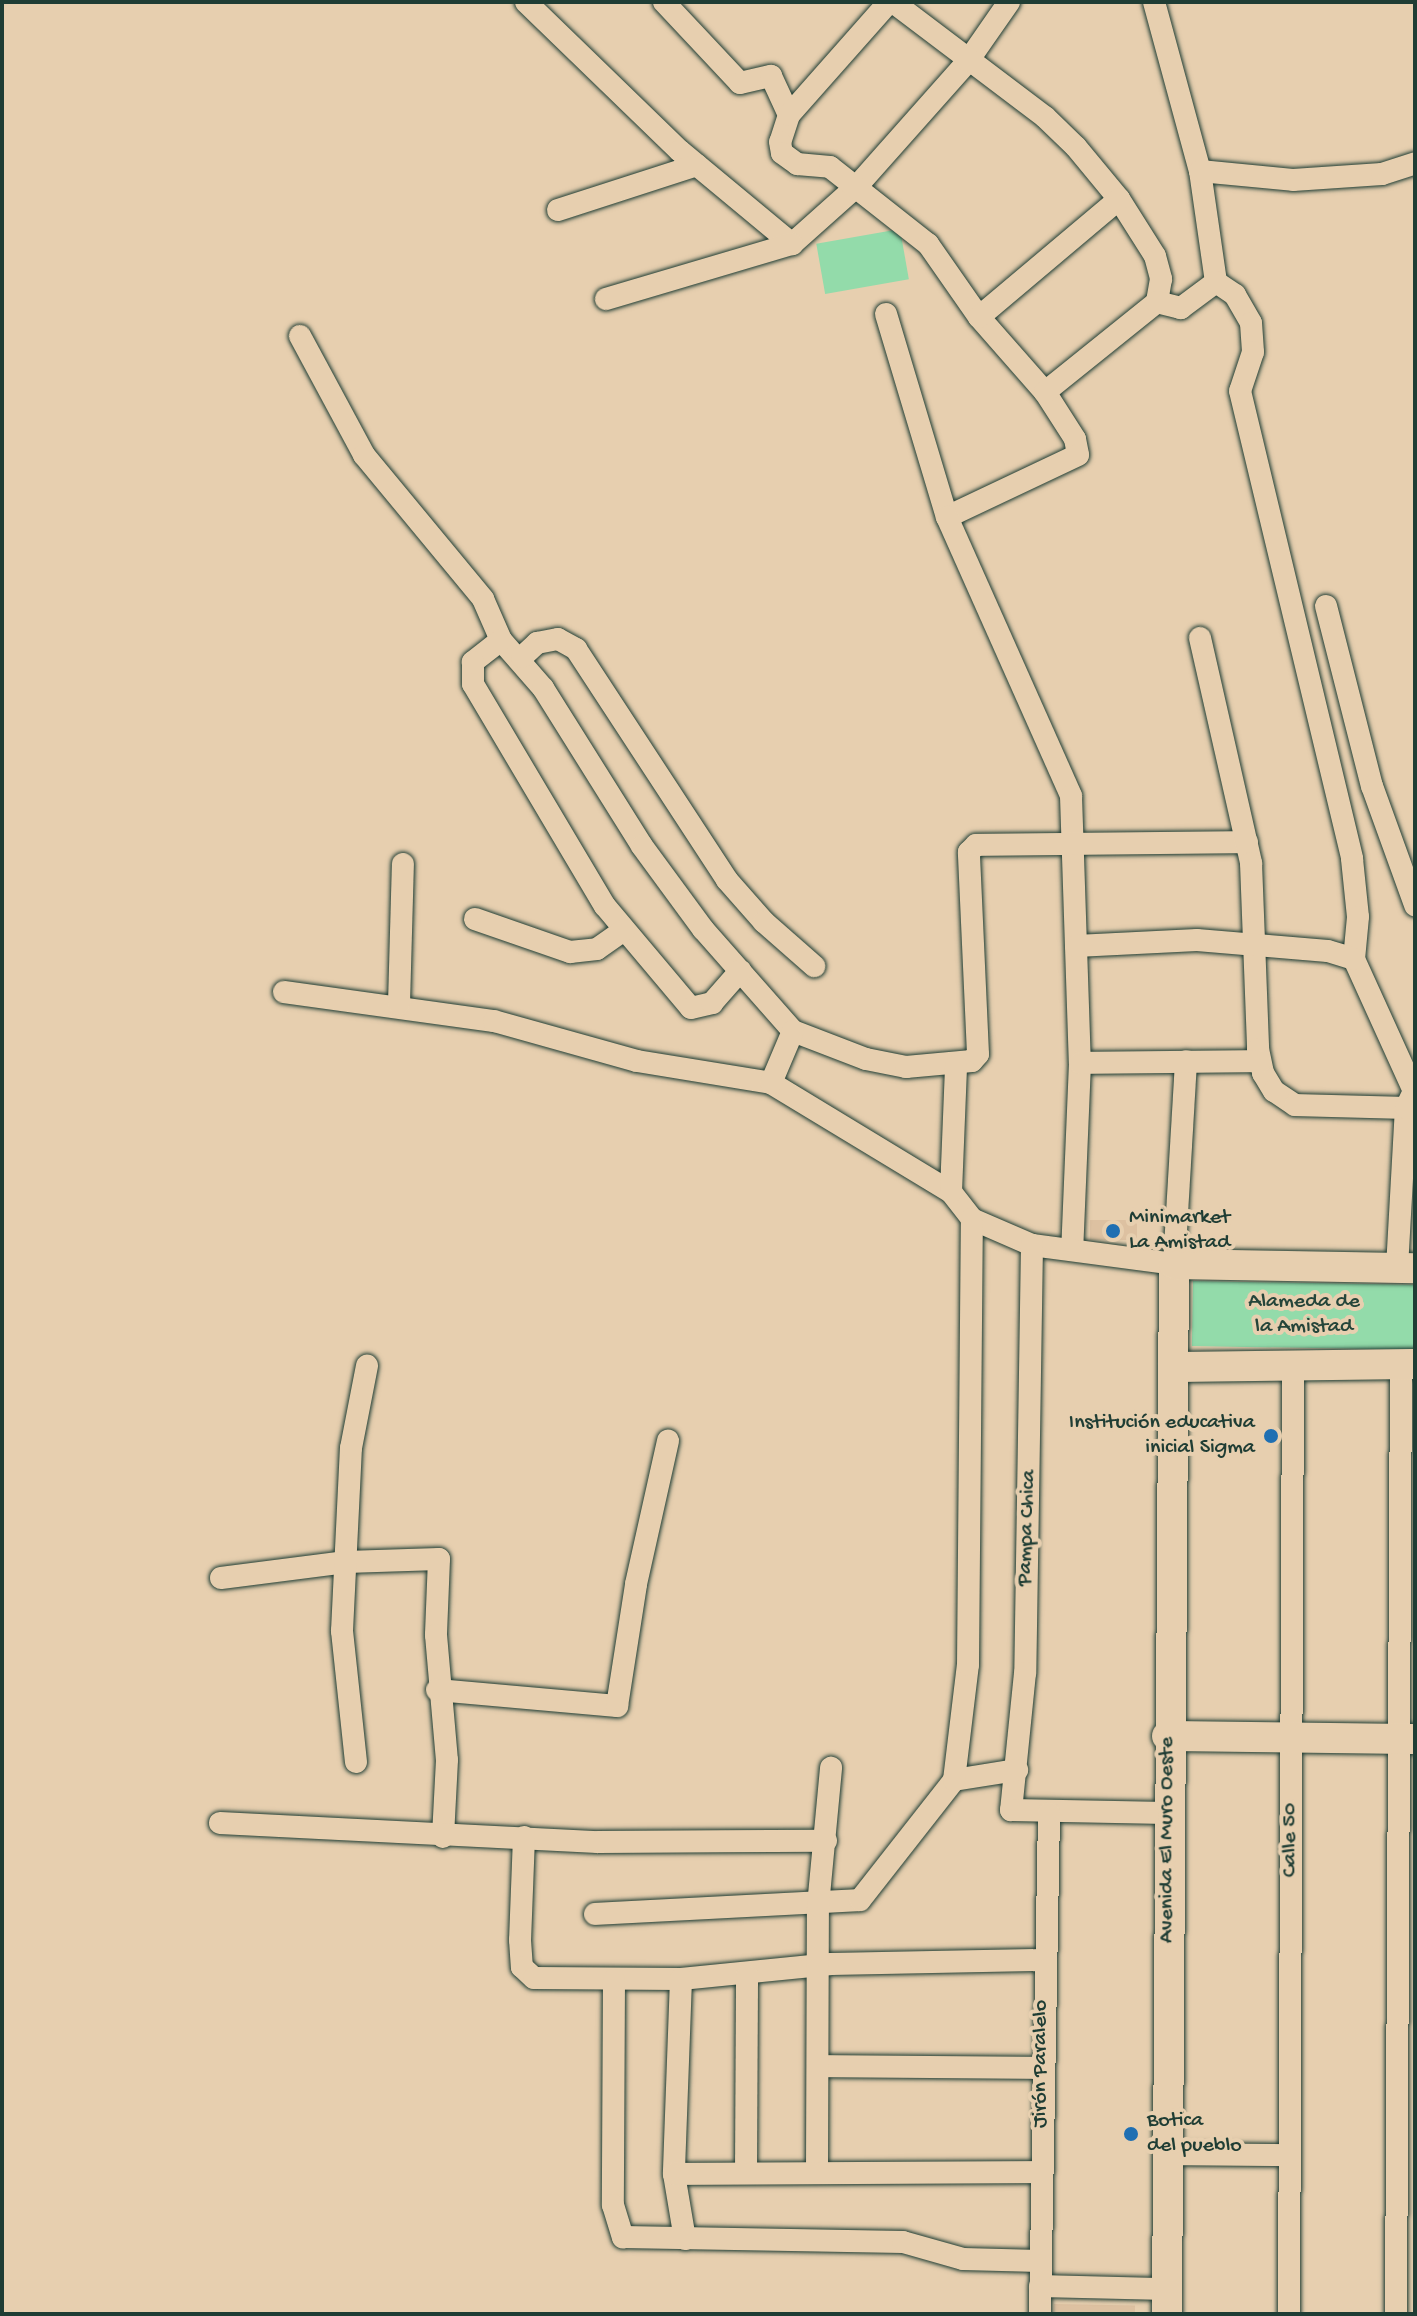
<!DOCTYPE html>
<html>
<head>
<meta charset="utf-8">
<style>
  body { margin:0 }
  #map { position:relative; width:1417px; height:2316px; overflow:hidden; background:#e7cfaf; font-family:"Gochi Hand",sans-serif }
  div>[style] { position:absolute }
  .built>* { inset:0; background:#ddc1a1; transform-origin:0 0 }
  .green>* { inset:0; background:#93dbaa; transform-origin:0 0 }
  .roads { filter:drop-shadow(0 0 2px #1f3d34) drop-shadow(0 0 2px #1f3d34) }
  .street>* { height:22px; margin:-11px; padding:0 11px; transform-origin:11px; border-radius:11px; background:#e7cfaf }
  .secondary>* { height:30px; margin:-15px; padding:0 15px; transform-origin:15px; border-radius:15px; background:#e7cfaf }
  .dots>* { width:22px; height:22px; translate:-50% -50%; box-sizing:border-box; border:4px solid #e7cfaf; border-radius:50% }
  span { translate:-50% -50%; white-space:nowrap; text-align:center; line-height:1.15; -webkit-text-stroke:8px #e7cfaf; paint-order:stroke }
  .poi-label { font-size:22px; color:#1f3d34 }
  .left { translate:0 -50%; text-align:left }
  .right { translate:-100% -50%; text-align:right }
  .park-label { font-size:22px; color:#25453a }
  .street-label { font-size:22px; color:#1f3d34 }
  .frame { position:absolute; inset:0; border:4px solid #1f3d34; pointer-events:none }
</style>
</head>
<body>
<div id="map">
  <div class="built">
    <div style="left:1137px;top:1220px;width:20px;height:47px;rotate:90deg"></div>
    <div style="left:1054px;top:2304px;width:81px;height:10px;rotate:1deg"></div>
  </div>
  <div class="green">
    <div style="left:900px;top:229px;width:51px;height:85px;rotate:80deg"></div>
    <div style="left:1193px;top:1281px;width:222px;height:65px;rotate:1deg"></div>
  </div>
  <div class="roads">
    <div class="street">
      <div style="left:526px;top:2px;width:214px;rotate:44.1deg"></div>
      <div style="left:680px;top:151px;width:146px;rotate:39.7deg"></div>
      <div style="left:792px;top:244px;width:89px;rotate:-41.8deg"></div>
      <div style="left:858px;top:185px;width:166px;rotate:-48.4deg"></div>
      <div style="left:968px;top:61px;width:72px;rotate:-55.2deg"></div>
      <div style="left:664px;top:2px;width:111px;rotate:46.8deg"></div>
      <div style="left:740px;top:83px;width:32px;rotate:-13deg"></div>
      <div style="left:771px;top:76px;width:43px;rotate:65.2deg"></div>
      <div style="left:789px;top:115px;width:28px;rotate:108deg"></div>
      <div style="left:780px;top:142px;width:11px;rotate:80deg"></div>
      <div style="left:782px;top:153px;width:19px;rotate:36deg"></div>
      <div style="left:797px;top:164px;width:33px;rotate:5deg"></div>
      <div style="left:830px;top:167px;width:125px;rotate:38.2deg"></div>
      <div style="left:928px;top:244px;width:89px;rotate:55.1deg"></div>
      <div style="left:979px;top:317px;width:100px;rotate:48.7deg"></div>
      <div style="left:1045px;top:392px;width:56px;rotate:57.4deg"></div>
      <div style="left:1075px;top:439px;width:16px;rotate:79deg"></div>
      <div style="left:1078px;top:455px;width:145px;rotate:154.7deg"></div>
      <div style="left:893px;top:2px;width:191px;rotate:37.1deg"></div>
      <div style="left:1045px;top:117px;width:43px;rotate:44.1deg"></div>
      <div style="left:1076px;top:147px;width:67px;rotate:50.4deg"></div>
      <div style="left:1119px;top:199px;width:67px;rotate:57.7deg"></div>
      <div style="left:1155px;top:256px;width:24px;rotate:75deg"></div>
      <div style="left:1161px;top:279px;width:23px;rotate:100deg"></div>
      <div style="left:1157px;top:302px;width:144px;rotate:141.2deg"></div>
      <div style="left:1154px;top:2px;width:175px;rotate:74.8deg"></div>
      <div style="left:1200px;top:171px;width:112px;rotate:81.8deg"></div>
      <div style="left:1216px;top:282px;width:44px;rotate:143.4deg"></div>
      <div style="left:1181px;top:308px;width:25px;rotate:-166deg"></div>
      <div style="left:789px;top:115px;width:151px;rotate:-48.5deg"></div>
      <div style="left:1200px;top:171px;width:93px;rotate:5.5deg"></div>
      <div style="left:1293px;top:180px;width:89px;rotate:-3.9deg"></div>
      <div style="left:1382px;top:174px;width:35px;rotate:-18deg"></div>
      <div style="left:558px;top:210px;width:146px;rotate:-17.9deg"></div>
      <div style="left:1216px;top:282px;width:23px;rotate:34deg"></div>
      <div style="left:1235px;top:295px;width:32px;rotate:60deg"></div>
      <div style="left:1251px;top:323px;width:29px;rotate:86deg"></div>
      <div style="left:1253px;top:352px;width:41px;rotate:108.4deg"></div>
      <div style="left:1240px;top:391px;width:481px;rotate:76.5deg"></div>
      <div style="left:1352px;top:859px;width:58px;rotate:84.1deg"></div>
      <div style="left:1358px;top:917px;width:42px;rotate:95.4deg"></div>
      <div style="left:1354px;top:959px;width:145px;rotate:65.6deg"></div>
      <div style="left:606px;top:299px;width:194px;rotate:-16.5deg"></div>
      <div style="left:886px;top:314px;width:212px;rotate:73.3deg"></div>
      <div style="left:947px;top:517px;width:305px;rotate:66deg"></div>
      <div style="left:1071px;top:796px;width:267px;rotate:88.1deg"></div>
      <div style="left:1080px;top:1063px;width:187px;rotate:92.4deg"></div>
      <div style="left:979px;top:317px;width:183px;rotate:-40.1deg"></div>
      <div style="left:300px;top:336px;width:135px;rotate:61.7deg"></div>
      <div style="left:364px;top:455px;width:187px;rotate:50.4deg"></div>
      <div style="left:483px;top:599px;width:45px;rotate:66.3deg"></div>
      <div style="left:501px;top:640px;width:64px;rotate:48.8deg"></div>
      <div style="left:543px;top:688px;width:186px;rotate:57.9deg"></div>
      <div style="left:642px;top:846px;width:103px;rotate:53.7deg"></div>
      <div style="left:703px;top:929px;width:136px;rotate:48.6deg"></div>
      <div style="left:793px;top:1031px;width:78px;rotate:21deg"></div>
      <div style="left:866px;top:1059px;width:41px;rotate:11.3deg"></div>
      <div style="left:906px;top:1067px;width:66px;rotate:-5.2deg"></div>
      <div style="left:972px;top:1061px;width:9px;rotate:-49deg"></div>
      <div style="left:978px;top:1054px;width:202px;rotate:-92.6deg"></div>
      <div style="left:969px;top:852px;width:10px;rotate:-45deg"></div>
      <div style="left:976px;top:845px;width:271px;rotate:-0.6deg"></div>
      <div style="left:1326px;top:606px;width:186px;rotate:75.7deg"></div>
      <div style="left:1372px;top:786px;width:127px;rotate:70.1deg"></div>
      <div style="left:1200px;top:638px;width:231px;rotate:77.2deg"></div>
      <div style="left:1251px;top:863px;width:186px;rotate:87.8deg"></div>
      <div style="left:1258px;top:1049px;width:25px;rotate:78deg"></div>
      <div style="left:1263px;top:1073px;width:21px;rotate:59deg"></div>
      <div style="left:1274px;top:1091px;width:25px;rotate:34deg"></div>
      <div style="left:1295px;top:1105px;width:111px;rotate:1.5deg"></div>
      <div style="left:501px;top:640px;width:36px;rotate:142deg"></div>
      <div style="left:473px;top:662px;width:22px;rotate:90deg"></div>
      <div style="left:473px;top:684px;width:258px;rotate:59.3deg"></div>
      <div style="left:605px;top:906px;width:133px;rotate:49.9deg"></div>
      <div style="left:691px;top:1008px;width:22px;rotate:-13deg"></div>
      <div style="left:712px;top:1003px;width:43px;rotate:-48.8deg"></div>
      <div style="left:522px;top:657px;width:21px;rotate:-43deg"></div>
      <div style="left:537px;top:643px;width:21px;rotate:-11deg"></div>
      <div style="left:558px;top:639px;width:21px;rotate:29deg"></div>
      <div style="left:576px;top:649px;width:276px;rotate:56.8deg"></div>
      <div style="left:727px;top:880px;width:56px;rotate:48.6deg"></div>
      <div style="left:764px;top:922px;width:67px;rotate:41.3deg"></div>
      <div style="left:475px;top:919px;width:101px;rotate:19.2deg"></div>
      <div style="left:570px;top:952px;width:27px;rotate:-6deg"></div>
      <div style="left:597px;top:949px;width:33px;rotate:-35deg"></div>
      <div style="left:1076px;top:946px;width:121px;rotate:-2.8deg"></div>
      <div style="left:1197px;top:940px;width:131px;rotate:4.8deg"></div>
      <div style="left:1328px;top:951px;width:27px;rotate:17deg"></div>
      <div style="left:284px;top:992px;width:212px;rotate:7.9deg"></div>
      <div style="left:494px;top:1021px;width:148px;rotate:15.6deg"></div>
      <div style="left:637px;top:1061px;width:136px;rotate:9.3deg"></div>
      <div style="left:771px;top:1083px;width:210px;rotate:31.2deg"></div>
      <div style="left:951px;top:1192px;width:34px;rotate:52deg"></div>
      <div style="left:972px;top:1219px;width:65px;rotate:23.4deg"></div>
      <div style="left:1032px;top:1245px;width:143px;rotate:7.6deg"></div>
      <div style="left:1174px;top:1264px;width:203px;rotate:-86.6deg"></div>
      <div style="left:399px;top:1004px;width:140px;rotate:-88.4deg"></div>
      <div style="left:1080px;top:1063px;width:180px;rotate:-0.6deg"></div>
      <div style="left:771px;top:1083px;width:56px;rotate:-67.1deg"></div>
      <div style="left:951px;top:1192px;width:126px;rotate:-87.7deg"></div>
      <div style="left:1032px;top:1245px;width:428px;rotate:90.9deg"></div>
      <div style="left:1025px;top:1673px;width:138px;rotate:95.8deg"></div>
      <div style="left:1011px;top:1810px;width:156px;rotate:1.1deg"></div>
      <div style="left:1397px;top:1268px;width:160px;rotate:-86.8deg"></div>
      <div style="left:1406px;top:1108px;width:14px;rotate:-65deg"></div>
      <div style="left:221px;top:1578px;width:126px;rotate:-7.3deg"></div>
      <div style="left:346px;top:1562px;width:93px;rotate:-1.8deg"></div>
      <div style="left:439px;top:1559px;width:76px;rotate:92.3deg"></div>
      <div style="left:436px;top:1635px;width:125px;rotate:85deg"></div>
      <div style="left:447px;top:1760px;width:77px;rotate:93deg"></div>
      <div style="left:437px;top:1690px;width:181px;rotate:5.1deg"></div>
      <div style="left:617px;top:1706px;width:123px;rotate:-81.1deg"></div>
      <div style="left:636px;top:1584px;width:147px;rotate:-77.4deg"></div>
      <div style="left:356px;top:1762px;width:132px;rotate:-96.1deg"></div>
      <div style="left:342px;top:1631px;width:183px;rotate:-87.2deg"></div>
      <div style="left:351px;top:1448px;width:84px;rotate:-79deg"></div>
      <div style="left:954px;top:1780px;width:64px;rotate:-9deg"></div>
      <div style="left:220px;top:1823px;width:378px;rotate:2.9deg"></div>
      <div style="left:598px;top:1842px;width:228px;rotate:-0.3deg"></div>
      <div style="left:524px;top:1837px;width:103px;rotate:92.2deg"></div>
      <div style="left:520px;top:1940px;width:27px;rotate:86deg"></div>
      <div style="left:522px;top:1967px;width:16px;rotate:43deg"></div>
      <div style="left:534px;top:1978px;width:147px;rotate:0.4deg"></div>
      <div style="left:681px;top:1979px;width:151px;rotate:-5.7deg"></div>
      <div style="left:831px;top:1964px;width:212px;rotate:-1.1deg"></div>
      <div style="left:595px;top:1914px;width:265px;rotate:-3deg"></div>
      <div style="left:860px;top:1900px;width:152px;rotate:-51.9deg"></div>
      <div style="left:954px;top:1780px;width:116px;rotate:-83.1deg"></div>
      <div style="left:968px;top:1665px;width:446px;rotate:-89.5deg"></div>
      <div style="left:681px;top:1979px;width:195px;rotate:92.1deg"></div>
      <div style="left:674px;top:2174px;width:66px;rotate:80.4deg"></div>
      <div style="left:614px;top:1980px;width:225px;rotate:90.3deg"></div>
      <div style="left:613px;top:2205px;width:34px;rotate:73deg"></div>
      <div style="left:623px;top:2237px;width:280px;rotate:1deg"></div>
      <div style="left:903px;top:2242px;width:62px;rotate:15.8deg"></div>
      <div style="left:963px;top:2259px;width:77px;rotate:1.5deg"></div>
      <div style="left:818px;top:2066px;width:224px;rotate:0.5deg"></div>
      <div style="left:1169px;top:2154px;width:120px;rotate:0.5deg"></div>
      <div style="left:746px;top:2172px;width:196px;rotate:-89.7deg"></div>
      <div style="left:817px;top:2172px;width:266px;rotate:-89.8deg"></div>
      <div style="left:818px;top:1906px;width:139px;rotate:-84.6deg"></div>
      <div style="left:674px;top:2174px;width:367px;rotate:-0.3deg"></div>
      <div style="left:1040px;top:2286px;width:127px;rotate:1.4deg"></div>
      <div style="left:1040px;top:2314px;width:501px;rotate:-88.97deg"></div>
      <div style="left:1289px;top:2314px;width:948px;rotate:-89.76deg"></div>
      <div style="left:1396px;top:2314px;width:950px;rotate:-89.7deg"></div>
    </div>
    <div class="secondary">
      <div style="left:1173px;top:1367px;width:242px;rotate:-0.7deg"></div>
      <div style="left:1167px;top:1736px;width:248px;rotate:0.7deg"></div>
      <div style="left:1167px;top:2314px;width:1050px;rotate:-89.62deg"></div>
      <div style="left:1174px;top:1264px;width:241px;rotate:1deg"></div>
    </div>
  </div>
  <div class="dots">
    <div style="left:1113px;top:1231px;background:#1f6fb2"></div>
    <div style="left:1271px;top:1436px;background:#1f6fb2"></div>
    <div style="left:1131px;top:2134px;background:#1f6fb2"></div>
  </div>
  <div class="poi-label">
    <span class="left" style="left:1129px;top:1231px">Minimarket<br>La Amistad</span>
    <span class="right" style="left:1255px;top:1436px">Institución educativa<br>inicial Sigma</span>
    <span class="left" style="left:1147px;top:2134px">Botica<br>del pueblo</span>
  </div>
  <div class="park-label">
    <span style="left:1304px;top:1315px">Alameda de<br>la Amistad</span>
  </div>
  <div class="street-label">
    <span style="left:1028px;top:1528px;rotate:-88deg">Pampa Chica</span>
    <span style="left:1168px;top:1840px;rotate:-90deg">Avenida El Muro Oeste</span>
    <span style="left:1291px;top:1840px;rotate:-90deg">Calle 50</span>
    <span style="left:1042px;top:2064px;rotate:-90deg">Jirón Paralelo</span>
  </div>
  <div class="frame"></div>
</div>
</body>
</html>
